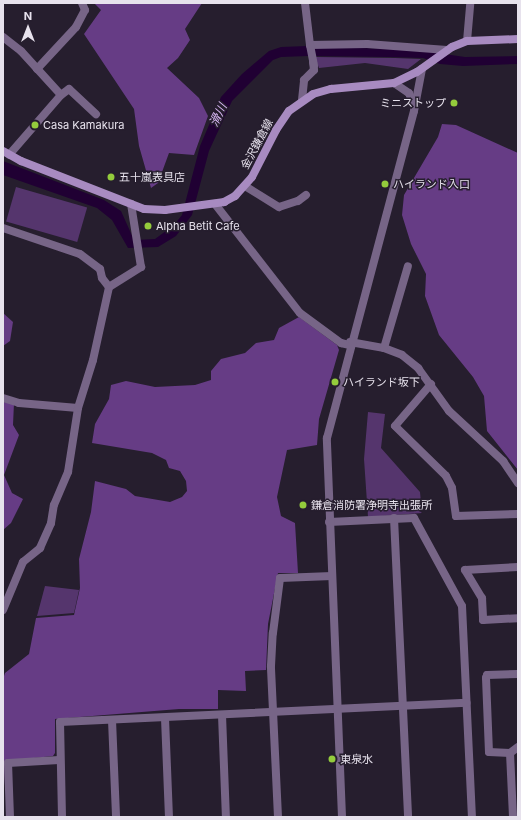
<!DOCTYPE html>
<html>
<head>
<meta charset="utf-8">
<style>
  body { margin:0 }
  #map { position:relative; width:521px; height:820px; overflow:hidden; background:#261e2e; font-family:Inter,"Noto Sans JP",sans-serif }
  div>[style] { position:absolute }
  .green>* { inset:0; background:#55356d; transform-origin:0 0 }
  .forest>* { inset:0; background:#663c85 }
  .water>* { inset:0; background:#200033 }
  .minor>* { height:8px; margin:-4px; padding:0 4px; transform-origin:4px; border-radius:4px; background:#776587 }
  .tertiary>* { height:8px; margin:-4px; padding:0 4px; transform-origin:4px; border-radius:4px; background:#776587 }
  .secondary>* { height:8px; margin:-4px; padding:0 4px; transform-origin:4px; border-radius:4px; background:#a88bc1 }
  .minor-bridge>* { height:8px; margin:-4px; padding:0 4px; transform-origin:4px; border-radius:4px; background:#776587 }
  .dots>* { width:11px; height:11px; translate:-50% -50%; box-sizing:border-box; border:2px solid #261e2e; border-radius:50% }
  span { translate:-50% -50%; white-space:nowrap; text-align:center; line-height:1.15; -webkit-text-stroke:3px #261e2e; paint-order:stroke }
  .poi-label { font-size:11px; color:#e7e2ed }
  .right { translate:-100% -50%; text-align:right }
  .left { translate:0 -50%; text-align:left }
  .street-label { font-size:11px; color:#e7e2ed }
  .water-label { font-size:12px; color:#dbbaf8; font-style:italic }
  .frame { position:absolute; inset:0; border:4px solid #e7e2ed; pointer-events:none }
  .north { position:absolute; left:8px; top:8px; width:40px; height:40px; -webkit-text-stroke:3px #261e2e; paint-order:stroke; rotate:0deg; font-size:11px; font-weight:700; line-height:16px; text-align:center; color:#e7e2ed }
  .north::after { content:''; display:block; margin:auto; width:14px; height:18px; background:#e7e2ed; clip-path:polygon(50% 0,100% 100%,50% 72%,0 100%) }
</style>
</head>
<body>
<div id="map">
  <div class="green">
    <div style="clip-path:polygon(315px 57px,395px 58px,421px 59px,408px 69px,365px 63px,319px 68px)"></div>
    <div style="left:16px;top:187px;width:74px;height:36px;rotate:16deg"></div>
    <div style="clip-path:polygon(368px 412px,385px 414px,381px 448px,420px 492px,422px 513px,368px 517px,364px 459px)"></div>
    <div style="clip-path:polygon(45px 586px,79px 590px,74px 613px,37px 616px)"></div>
  </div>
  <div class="forest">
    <div style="clip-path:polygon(94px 3px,202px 3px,185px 29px,190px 40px,178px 58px,167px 68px,199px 98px,208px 116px,194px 155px,169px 153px,158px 183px,151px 188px,139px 146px,134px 109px,84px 34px,101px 10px)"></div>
    <div style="clip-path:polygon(442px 124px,456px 125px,518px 153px,518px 470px,487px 431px,484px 396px,473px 377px,439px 335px,425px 296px,426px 274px,411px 244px,402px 215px,404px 195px,438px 137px)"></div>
    <div style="clip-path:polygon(3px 313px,13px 322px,10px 341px,3px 346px)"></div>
    <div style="clip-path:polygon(299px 317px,337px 345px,339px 350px,319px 419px,317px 445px,287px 450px,277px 497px,281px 516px,295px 523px,298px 573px,278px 573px,268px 624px,266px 670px,245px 671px,246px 691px,218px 690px,218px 709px,179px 709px,55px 719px,55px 753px,53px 756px,5px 761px,3px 812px,3px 679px,5px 673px,29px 654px,36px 618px,74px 615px,80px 588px,79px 559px,91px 512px,95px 481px,126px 489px,135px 496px,170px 502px,182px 497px,187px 491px,186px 481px,180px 471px,169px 468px,166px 460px,152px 453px,92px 443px,95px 424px,109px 399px,111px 385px,126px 381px,155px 387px,195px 385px,211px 380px,211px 371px,221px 359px,245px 353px,256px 343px,274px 340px,279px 328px)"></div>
    <div style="clip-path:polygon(3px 402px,14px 403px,13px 425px,19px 435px,4px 475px,12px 493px,23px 499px,11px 523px,3px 530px)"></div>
  </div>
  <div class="water">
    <div style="clip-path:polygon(307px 46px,417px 50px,465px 57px,518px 56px,518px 64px,463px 66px,440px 64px,423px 58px,390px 57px,308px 56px,281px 57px,273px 60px,232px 101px,209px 151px,192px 215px,176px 236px,158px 247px,128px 248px,112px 220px,97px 208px,3px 175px,3px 161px,104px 200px,121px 211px,134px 240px,155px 239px,174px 225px,182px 215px,200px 146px,221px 97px,242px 74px,269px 51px,281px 47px)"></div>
  </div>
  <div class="minor">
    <div style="left:305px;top:3px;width:42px;rotate:83.2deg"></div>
    <div style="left:310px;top:45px;width:57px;rotate:-1deg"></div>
    <div style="left:367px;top:44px;width:80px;rotate:4.3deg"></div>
    <div style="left:3px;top:37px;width:23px;rotate:38deg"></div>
    <div style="left:21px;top:51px;width:59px;rotate:47.7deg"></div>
    <div style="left:61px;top:95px;width:79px;rotate:130.9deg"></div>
    <div style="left:467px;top:41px;width:38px;rotate:-85deg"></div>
    <div style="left:37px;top:69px;width:57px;rotate:-47.1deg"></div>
    <div style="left:76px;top:27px;width:19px;rotate:-62deg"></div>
    <div style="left:85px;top:10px;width:8px;rotate:-113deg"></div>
    <div style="left:61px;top:95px;width:10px;rotate:-37deg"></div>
    <div style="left:69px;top:89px;width:37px;rotate:43deg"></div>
    <div style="left:302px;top:100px;width:20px;rotate:-84deg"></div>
    <div style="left:304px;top:80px;width:14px;rotate:-45deg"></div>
    <div style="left:314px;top:70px;width:8px;rotate:-97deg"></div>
    <div style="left:245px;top:186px;width:40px;rotate:32deg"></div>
    <div style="left:279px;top:207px;width:20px;rotate:-18deg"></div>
    <div style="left:298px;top:201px;width:10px;rotate:-37deg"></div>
    <div style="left:215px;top:204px;width:138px;rotate:52.1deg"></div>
    <div style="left:300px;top:313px;width:51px;rotate:36.2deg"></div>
    <div style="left:341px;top:343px;width:9px;rotate:13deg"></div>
    <div style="left:3px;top:228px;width:81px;rotate:18.7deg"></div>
    <div style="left:80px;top:254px;width:25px;rotate:37deg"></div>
    <div style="left:100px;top:269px;width:9px;rotate:77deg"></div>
    <div style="left:102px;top:278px;width:11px;rotate:52deg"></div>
    <div style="left:350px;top:342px;width:35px;rotate:10deg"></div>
    <div style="left:384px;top:348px;width:19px;rotate:21deg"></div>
    <div style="left:402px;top:355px;width:21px;rotate:39deg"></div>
    <div style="left:418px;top:368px;width:53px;rotate:54.2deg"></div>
    <div style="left:449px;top:411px;width:74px;rotate:42.8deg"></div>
    <div style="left:503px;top:461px;width:27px;rotate:56deg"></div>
    <div style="left:384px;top:348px;width:85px;rotate:-73.7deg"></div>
    <div style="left:431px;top:384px;width:55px;rotate:130.6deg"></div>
    <div style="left:395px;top:426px;width:71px;rotate:44.4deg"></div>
    <div style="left:446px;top:476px;width:13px;rotate:63deg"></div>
    <div style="left:452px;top:488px;width:28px;rotate:82deg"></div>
    <div style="left:456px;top:516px;width:62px;rotate:-1.8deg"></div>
    <div style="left:3px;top:398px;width:17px;rotate:17deg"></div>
    <div style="left:19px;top:403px;width:59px;rotate:4.8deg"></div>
    <div style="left:394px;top:518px;width:299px;rotate:87.3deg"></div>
    <div style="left:329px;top:522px;width:85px;rotate:-2.7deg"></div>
    <div style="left:414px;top:518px;width:100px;rotate:61.4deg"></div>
    <div style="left:462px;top:606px;width:211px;rotate:87.3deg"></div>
    <div style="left:518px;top:567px;width:53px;rotate:176.8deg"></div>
    <div style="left:465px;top:570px;width:33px;rotate:59deg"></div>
    <div style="left:482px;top:598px;width:22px;rotate:87deg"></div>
    <div style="left:483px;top:620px;width:35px;rotate:-3deg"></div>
    <div style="left:3px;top:610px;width:52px;rotate:-67.4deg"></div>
    <div style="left:23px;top:562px;width:22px;rotate:-39deg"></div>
    <div style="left:40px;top:548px;width:27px;rotate:-66deg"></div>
    <div style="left:51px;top:523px;width:18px;rotate:-81deg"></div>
    <div style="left:54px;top:505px;width:36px;rotate:-67deg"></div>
    <div style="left:68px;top:472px;width:65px;rotate:-81.1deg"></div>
    <div style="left:78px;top:408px;width:50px;rotate:-72.6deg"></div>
    <div style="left:93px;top:360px;width:75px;rotate:-77.6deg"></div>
    <div style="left:109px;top:287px;width:38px;rotate:-32deg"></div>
    <div style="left:141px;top:267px;width:64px;rotate:-99deg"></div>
    <div style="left:518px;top:674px;width:31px;rotate:178deg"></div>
    <div style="left:487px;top:675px;width:3px;rotate:108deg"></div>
    <div style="left:486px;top:678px;width:74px;rotate:87.7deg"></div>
    <div style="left:489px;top:752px;width:21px;rotate:3deg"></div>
    <div style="left:510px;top:753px;width:10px;rotate:-37deg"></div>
    <div style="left:222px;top:715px;width:102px;rotate:87.8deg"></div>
    <div style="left:165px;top:718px;width:99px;rotate:87.7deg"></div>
    <div style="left:112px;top:720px;width:97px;rotate:87.6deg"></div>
    <div style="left:510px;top:753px;width:64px;rotate:87.3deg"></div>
    <div style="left:10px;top:817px;width:54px;rotate:-92.1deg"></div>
    <div style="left:8px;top:763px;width:51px;rotate:-3.4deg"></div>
    <div style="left:62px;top:817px;width:95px;rotate:-91.2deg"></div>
    <div style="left:60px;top:722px;width:407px;rotate:-2.7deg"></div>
    <div style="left:278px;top:817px;width:151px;rotate:-92.7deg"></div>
    <div style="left:271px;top:666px;width:33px;rotate:-87deg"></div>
    <div style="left:273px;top:633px;width:55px;rotate:-82.7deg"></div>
    <div style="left:280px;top:578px;width:52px;rotate:-2.2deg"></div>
  </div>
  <div class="tertiary">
    <div style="left:394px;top:83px;width:18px;rotate:34deg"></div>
    <div style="left:409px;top:93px;width:15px;rotate:70deg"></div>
    <div style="left:342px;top:817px;width:379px;rotate:-92.3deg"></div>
    <div style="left:327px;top:438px;width:338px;rotate:-75.1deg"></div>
    <div style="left:414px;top:111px;width:43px;rotate:-79.2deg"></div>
  </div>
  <div class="secondary">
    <div style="left:3px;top:151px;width:21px;rotate:29deg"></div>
    <div style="left:21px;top:161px;width:132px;rotate:21.3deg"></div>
    <div style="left:144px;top:209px;width:21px;rotate:3deg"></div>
    <div style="left:165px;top:210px;width:60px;rotate:-7.7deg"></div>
    <div style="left:224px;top:202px;width:13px;rotate:-29deg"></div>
    <div style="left:235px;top:196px;width:25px;rotate:-48deg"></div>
    <div style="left:252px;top:177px;width:53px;rotate:-62.9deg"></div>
    <div style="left:276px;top:130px;width:23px;rotate:-56deg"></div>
    <div style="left:289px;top:111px;width:29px;rotate:-35deg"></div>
    <div style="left:313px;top:94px;width:19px;rotate:-16deg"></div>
    <div style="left:331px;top:89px;width:63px;rotate:-5.4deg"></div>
    <div style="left:394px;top:83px;width:25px;rotate:-26deg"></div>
    <div style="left:417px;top:72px;width:43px;rotate:-35.5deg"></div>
    <div style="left:452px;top:47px;width:16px;rotate:-22deg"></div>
    <div style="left:467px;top:41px;width:51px;rotate:-2.2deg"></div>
  </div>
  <div class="minor-bridge">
    <div style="left:310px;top:45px;width:21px;rotate:79deg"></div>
  </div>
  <div class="dots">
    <div style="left:454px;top:103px;background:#94cc3c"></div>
    <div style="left:35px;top:125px;background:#94cc3c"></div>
    <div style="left:111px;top:177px;background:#94cc3c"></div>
    <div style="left:385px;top:184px;background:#94cc3c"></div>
    <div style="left:148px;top:226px;background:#94cc3c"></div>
    <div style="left:335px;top:382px;background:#94cc3c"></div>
    <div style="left:303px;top:505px;background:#94cc3c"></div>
    <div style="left:332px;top:759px;background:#94cc3c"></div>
  </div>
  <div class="poi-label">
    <span class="right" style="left:446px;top:103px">ミニストップ</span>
    <span class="left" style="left:43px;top:125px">Casa Kamakura</span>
    <span class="left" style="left:119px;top:177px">五十嵐表具店</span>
    <span class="left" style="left:393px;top:184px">ハイランド入口</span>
    <span class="left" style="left:156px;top:226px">Alpha Betit Cafe</span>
    <span class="left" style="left:343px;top:382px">ハイランド坂下</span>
    <span class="left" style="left:311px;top:505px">鎌倉消防署浄明寺出張所</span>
    <span class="left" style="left:340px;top:759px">東泉水</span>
  </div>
  <div class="street-label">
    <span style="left:257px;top:144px;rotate:-62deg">金沢鎌倉線</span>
  </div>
  <div class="water-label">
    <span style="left:218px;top:115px;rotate:-64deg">滑川</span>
  </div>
  <div class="frame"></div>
  <div class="north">N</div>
</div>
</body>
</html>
